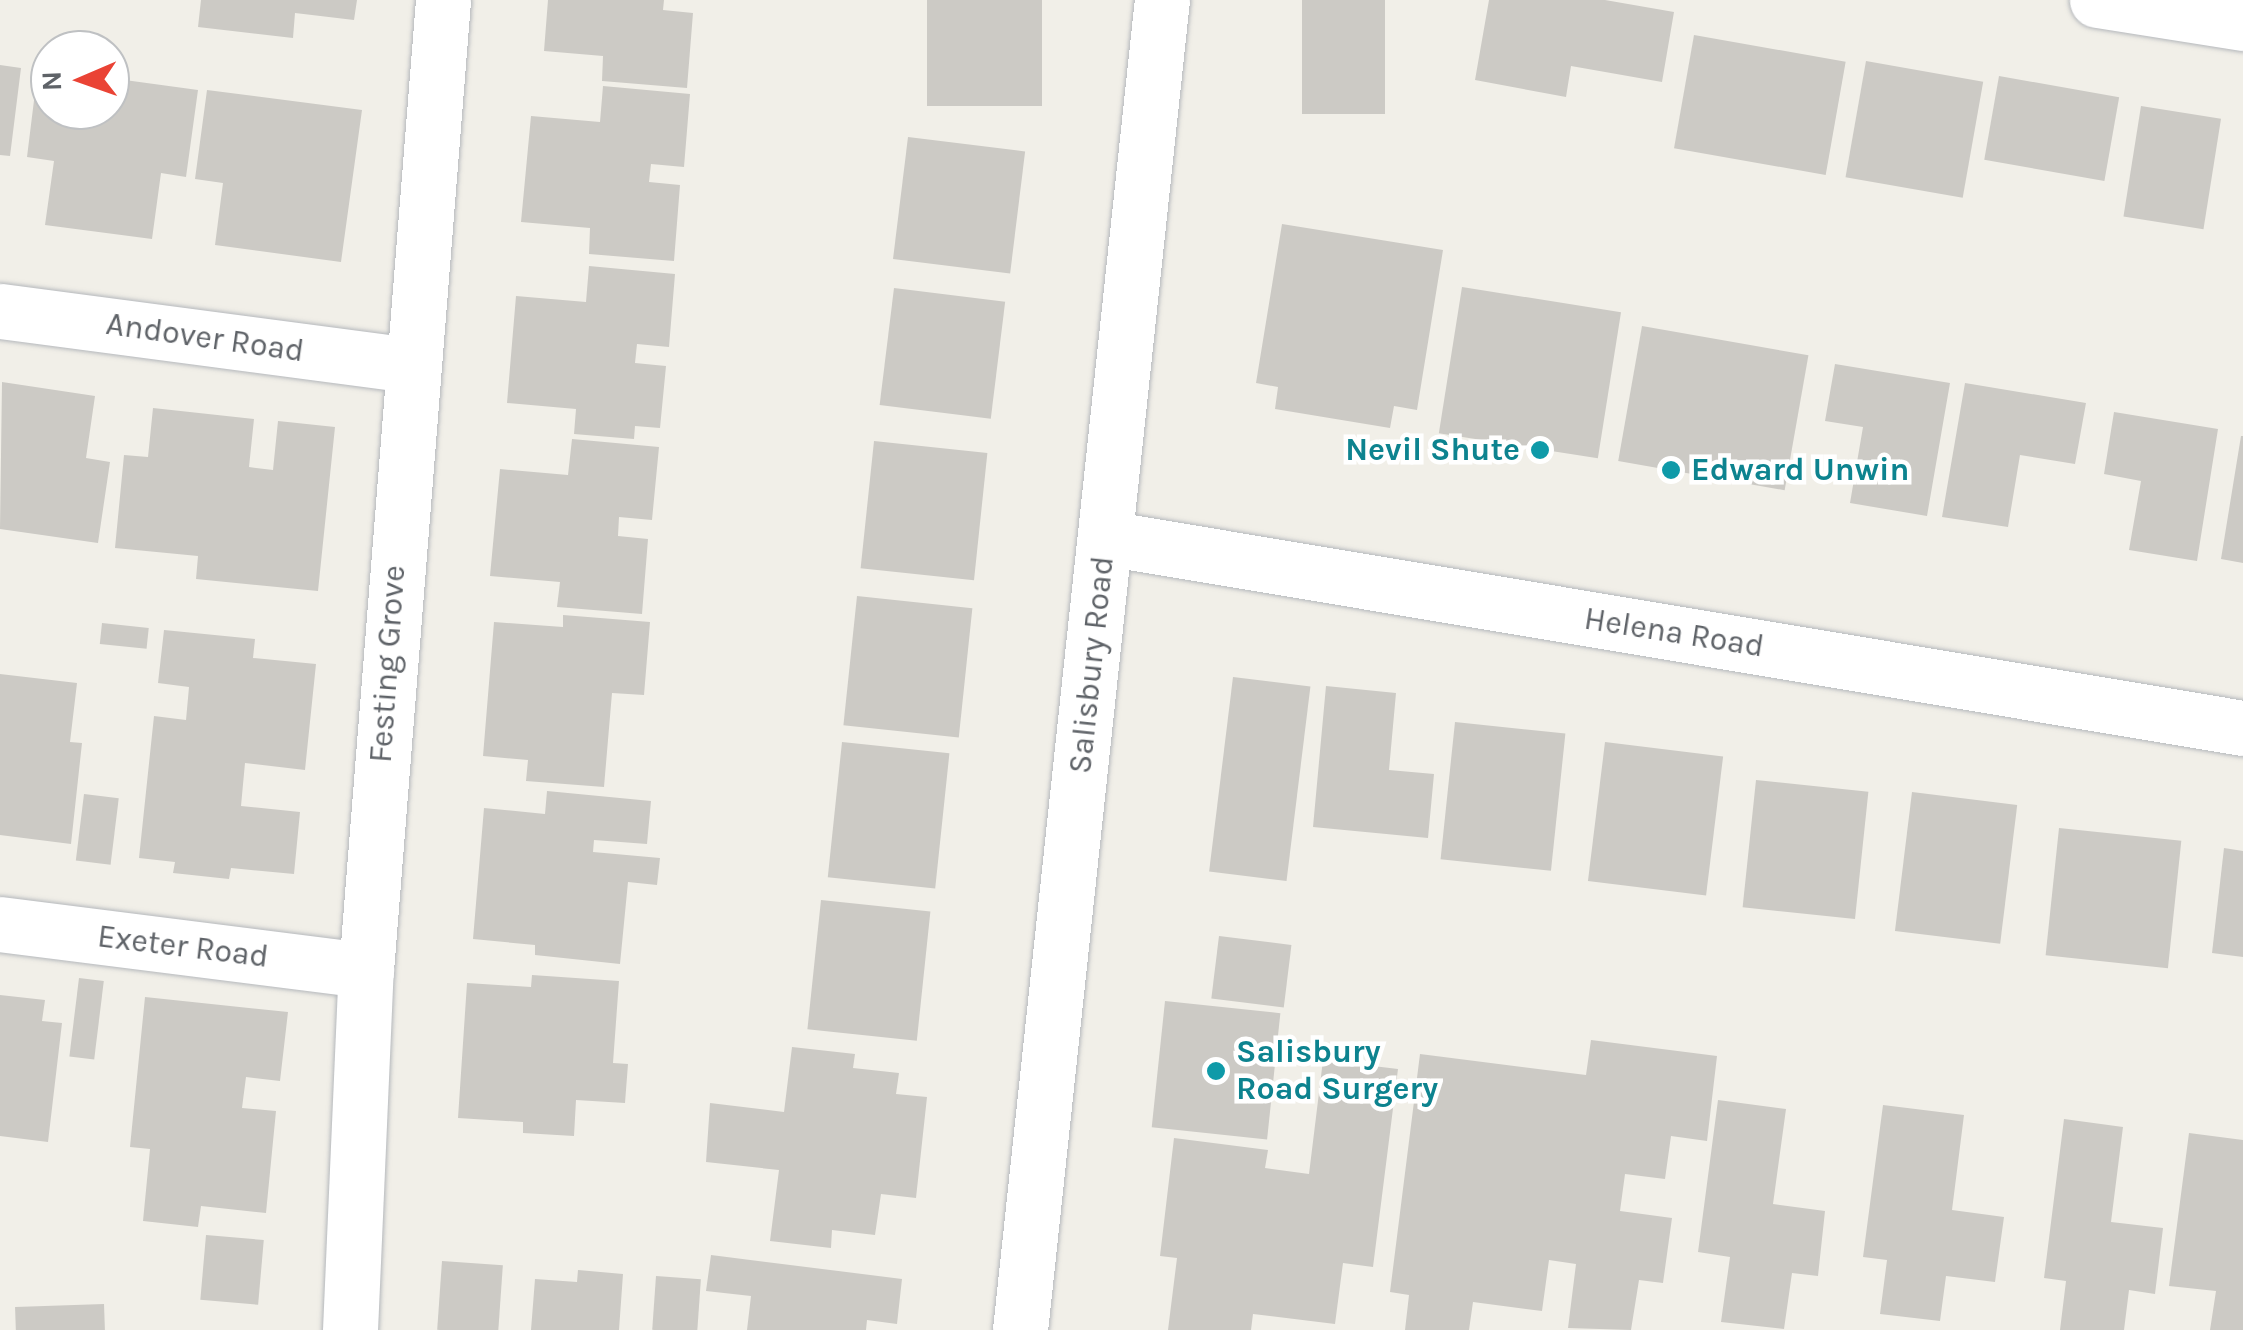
<!DOCTYPE html>
<html>
<head>
<meta charset="utf-8">
<style>
  body { margin:0 }
  #map { position:relative; width:2243px; height:1330px; overflow:hidden; background:#f1efe8; font-family:Karla,sans-serif }
  div>[style] { position:absolute }
  [style*='--x'] { left:calc(var(--x)*1px); top:calc(var(--y)*1px); width:calc(var(--w)*1px); rotate:calc(var(--a)*1deg) }
  .building>* { inset:0; background:#cccac5; transform-origin:0 0 }
  .roads { filter:drop-shadow(0 0 2px #b5b8bc) drop-shadow(0 0 2px #b5b8bc) }
  .minor>* { height:55px; margin:-27.5px; padding:0 27.5px; transform-origin:27.5px; border-radius:27.5px; background:#fff }
  .dots>* { width:28px; height:28px; translate:-50% -50%; box-sizing:border-box; border:5px solid #fff; border-radius:50% }
  span { translate:-50% -50%; white-space:nowrap; text-align:center; line-height:1.15; -webkit-text-stroke:9px #fff; paint-order:stroke }
  .street-label { font-size:32px; color:#5f6368 }
  .culture-label { font-size:32px; color:#0d838f; font-weight:700 }
  .right { translate:-100% -50%; text-align:right }
  .left { translate:0 -50%; text-align:left }
  .north { position:absolute; left:30px; top:30px; width:100px; height:100px; box-sizing:border-box; background:#fff; border:2px solid #bfc1c3; border-radius:50%; rotate:268deg; font-size:28px; font-weight:700; line-height:40px; text-align:center; color:#5f6368 }
  .north::after { content:''; display:block; margin:auto; width:35px; height:45px; background:#ea4335; clip-path:polygon(50% 0,100% 100%,50% 72%,0 100%) }
</style>
</head>
<body>
<div id="map">
  <div class="building">
    <i style="clip-path:polygon(201px 0,357px 0,354px 20px,295px 13px,293px 38px,198px 27px)"></i>
    <i style="clip-path:polygon(548px 0,664px 0,663px 10px,693px 13px,687px 88px,602px 81px,603px 56px,544px 51px)"></i>
    <i style="left:927px;top:0;width:115px;height:106px"></i>
    <i style="left:1302px;top:0;width:83px;height:114px"></i>
    <i style="clip-path:polygon(1489px 0,1605px 0,1674px 12px,1662px 82px,1571px 66px,1566px 97px,1475px 80px)"></i>
    <i style="left:1694px;top:35px;width:154px;height:115px;rotate:10deg"></i>
    <i style="left:1866px;top:61px;width:119px;height:118px;rotate:10deg"></i>
    <i style="clip-path:polygon(0 65px,21px 68px,10px 156px,0 155px)"></i>
    <i style="clip-path:polygon(38px 68px,50px 69px,50px 110px,110px 110px,110px 78px,198px 90px,186px 177px,161px 173px,152px 239px,45px 225px,54px 161px,27px 157px)"></i>
    <i style="left:1999px;top:76px;width:122px;height:85px;rotate:10deg"></i>
    <i style="clip-path:polygon(603px 86px,690px 94px,684px 167px,651px 164px,649px 182px,680px 185px,674px 261px,589px 254px,590px 228px,521px 222px,531px 116px,600px 122px)"></i>
    <i style="clip-path:polygon(207px 90px,362px 110px,341px 262px,215px 245px,223px 183px,195px 179px)"></i>
    <i style="left:2141px;top:106px;width:81px;height:112px;rotate:9deg"></i>
    <i style="left:908px;top:137px;width:118px;height:123px;rotate:7deg"></i>
    <i style="clip-path:polygon(1282px 224px,1443px 250px,1417px 410px,1394px 406px,1390px 428px,1275px 409px,1278px 387px,1256px 383px)"></i>
    <i style="clip-path:polygon(589px 266px,675px 274px,669px 347px,637px 344px,635px 363px,666px 366px,660px 428px,635px 426px,634px 439px,574px 434px,576px 409px,507px 403px,516px 296px,586px 302px)"></i>
    <i style="left:1462px;top:287px;width:161px;height:148px;rotate:9deg"></i>
    <i style="left:894px;top:288px;width:112px;height:118px;rotate:7deg"></i>
    <i style="left:1642px;top:326px;width:169px;height:137px;rotate:10deg"></i>
    <i style="clip-path:polygon(1835px 364px,1950px 383px,1927px 516px,1850px 503px,1863px 427px,1825px 421px)"></i>
    <i style="clip-path:polygon(2px 382px,95px 396px,86px 458px,110px 462px,98px 543px,0 529px)"></i>
    <i style="clip-path:polygon(1965px 383px,2086px 403px,2075px 464px,2020px 455px,2008px 527px,1942px 517px)"></i>
    <i style="clip-path:polygon(153px 408px,254px 419px,249px 467px,273px 470px,278px 421px,335px 427px,318px 591px,196px 579px,198px 556px,115px 548px,124px 455px,148px 457px)"></i>
    <i style="clip-path:polygon(2114px 412px,2218px 429px,2197px 561px,2129px 550px,2141px 481px,2104px 474px)"></i>
    <i style="clip-path:polygon(2241px 436px,2243px 436px,2243px 563px,2221px 559px)"></i>
    <i style="clip-path:polygon(572px 439px,659px 447px,652px 520px,619px 517px,618px 536px,648px 539px,642px 614px,557px 607px,560px 582px,490px 576px,500px 469px,568px 475px)"></i>
    <i style="left:874px;top:441px;width:114px;height:128px;rotate:6deg"></i>
    <i style="left:857px;top:596px;width:116px;height:130px;rotate:6deg"></i>
    <i style="clip-path:polygon(563px 615px,650px 622px,644px 695px,612px 693px,604px 787px,526px 781px,528px 760px,483px 756px,494px 622px,563px 627px)"></i>
    <i style="left:102px;top:623px;width:47px;height:21px;rotate:6deg"></i>
    <i style="clip-path:polygon(164px 630px,255px 639px,253px 658px,316px 664px,305px 770px,245px 763px,241px 806px,300px 812px,294px 874px,231px 868px,229px 879px,173px 873px,175px 862px,139px 858px,154px 716px,186px 720px,189px 687px,158px 683px)"></i>
    <i style="clip-path:polygon(0 674px,77px 683px,70px 742px,82px 743px,71px 844px,0 835px)"></i>
    <i style="left:1233px;top:677px;width:78px;height:196px;rotate:7deg"></i>
    <i style="clip-path:polygon(1326px 686px,1396px 693px,1389px 770px,1434px 774px,1428px 838px,1313px 827px)"></i>
    <i style="left:1455px;top:722px;width:111px;height:138px;rotate:6deg"></i>
    <i style="left:842px;top:742px;width:108px;height:136px;rotate:6deg"></i>
    <i style="left:1605px;top:742px;width:119px;height:140px;rotate:7deg"></i>
    <i style="left:1756px;top:780px;width:113px;height:128px;rotate:6deg"></i>
    <i style="clip-path:polygon(547px 791px,651px 801px,647px 844px,594px 840px,593px 852px,660px 858px,657px 885px,628px 882px,620px 964px,535px 955px,535px 945px,473px 939px,484px 808px,545px 814px)"></i>
    <i style="left:1912px;top:792px;width:106px;height:140px;rotate:7deg"></i>
    <i style="left:84px;top:794px;width:35px;height:67px;rotate:7deg"></i>
    <i style="left:2059px;top:828px;width:123px;height:128px;rotate:6deg"></i>
    <i style="clip-path:polygon(2224px 848px,2243px 851px,2243px 957px,2212px 953px)"></i>
    <i style="left:821px;top:900px;width:110px;height:130px;rotate:6deg"></i>
    <i style="left:1219px;top:936px;width:73px;height:63px;rotate:7deg"></i>
    <i style="clip-path:polygon(532px 975px,619px 981px,613px 1063px,628px 1064px,625px 1103px,576px 1100px,574px 1136px,523px 1133px,523px 1122px,458px 1118px,467px 983px,531px 987px)"></i>
    <i style="left:79px;top:978px;width:25px;height:79px;rotate:7deg"></i>
    <i style="clip-path:polygon(0 995px,45px 1000px,42px 1021px,62px 1023px,48px 1142px,0 1136px)"></i>
    <i style="clip-path:polygon(145px 997px,288px 1012px,280px 1081px,246px 1077px,242px 1108px,276px 1111px,266px 1213px,201px 1206px,198px 1227px,143px 1221px,150px 1149px,130px 1147px)"></i>
    <i style="left:1165px;top:1001px;width:116px;height:127px;rotate:6deg"></i>
    <i style="clip-path:polygon(1591px 1040px,1717px 1056px,1707px 1141px,1671px 1136px,1665px 1179px,1625px 1174px,1620px 1211px,1672px 1218px,1663px 1283px,1639px 1280px,1631px 1330px,1568px 1328px,1576px 1264px,1549px 1260px,1542px 1311px,1473px 1302px,1469px 1330px,1405px 1330px,1409px 1295px,1390px 1292px,1420px 1054px,1586px 1075px)"></i>
    <i style="clip-path:polygon(792px 1047px,855px 1054px,853px 1068px,899px 1073px,896px 1094px,927px 1097px,916px 1198px,881px 1194px,875px 1235px,832px 1230px,831px 1248px,770px 1241px,779px 1170px,706px 1162px,710px 1103px,784px 1112px)"></i>
    <i style="clip-path:polygon(1323px 1060px,1398px 1069px,1373px 1267px,1343px 1263px,1335px 1324px,1253px 1314px,1251px 1330px,1168px 1330px,1177px 1258px,1160px 1256px,1174px 1138px,1268px 1150px,1265px 1168px,1309px 1174px)"></i>
    <i style="clip-path:polygon(1718px 1100px,1786px 1109px,1773px 1204px,1825px 1211px,1818px 1276px,1792px 1273px,1784px 1329px,1721px 1322px,1730px 1257px,1698px 1252px)"></i>
    <i style="clip-path:polygon(1883px 1105px,1964px 1115px,1952px 1210px,2004px 1217px,1995px 1282px,1946px 1276px,1940px 1321px,1880px 1314px,1887px 1260px,1863px 1257px)"></i>
    <i style="clip-path:polygon(2064px 1119px,2123px 1127px,2111px 1222px,2163px 1228px,2155px 1294px,2129px 1290px,2124px 1330px,2060px 1330px,2066px 1281px,2044px 1278px)"></i>
    <i style="clip-path:polygon(2189px 1133px,2243px 1140px,2243px 1330px,2210px 1330px,2216px 1291px,2169px 1286px)"></i>
    <i style="left:206px;top:1235px;width:58px;height:65px;rotate:5deg"></i>
    <i style="clip-path:polygon(711px 1255px,902px 1279px,897px 1324px,867px 1320px,866px 1330px,747px 1330px,751px 1296px,706px 1291px)"></i>
    <i style="left:442px;top:1261px;width:61px;height:69px;rotate:4deg"></i>
    <i style="clip-path:polygon(578px 1270px,623px 1274px,619px 1330px,531px 1330px,535px 1279px,577px 1282px)"></i>
    <i style="left:656px;top:1276px;width:45px;height:54px;rotate:4deg"></i>
    <i style="left:104px;top:1304px;width:26px;height:89px;rotate:88deg"></i>
  </div>
  <div class="roads">
    <div class="minor">
      <i style="--x:2097;--y:0;--w:148;--a:9"></i>
      <i style="--x:0;--y:311;--w:413;--a:7.5"></i>
      <i style="--x:1106;--y:538;--w:1153;--a:9.49"></i>
      <i style="--x:0;--y:924;--w:369;--a:7.2"></i>
      <i style="--x:350;--y:1330;--w:360;--a:-87.5"></i>
      <i style="--x:366;--y:970;--w:973;--a:-85.46"></i>
      <i style="--x:1020;--y:1330;--w:1338;--a:-83.91"></i>
    </div>
  </div>
  <div class="dots">
    <i style="left:1540px;top:450px;background:#0f9aa8"></i>
    <i style="left:1671px;top:470px;background:#0f9aa8"></i>
    <i style="left:1216px;top:1071px;background:#0f9aa8"></i>
  </div>
  <div class="street-label">
    <span style="left:205px;top:338px;rotate:8deg">Andover Road</span>
    <span style="left:1674px;top:633px;rotate:9deg">Helena Road</span>
    <span style="left:388px;top:664px;rotate:-86deg">Festing Grove</span>
    <span style="left:1092px;top:665px;rotate:-84deg">Salisbury Road</span>
    <span style="left:183px;top:947px;rotate:7deg">Exeter Road</span>
  </div>
  <div class="culture-label">
    <span class="right" style="left:1520px;top:450px">Nevil Shute</span>
    <span class="left" style="left:1691px;top:470px">Edward Unwin</span>
    <span class="left" style="left:1236px;top:1071px">Salisbury<br>Road Surgery</span>
  </div>
  <div class="north">N</div>
</div>
</body>
</html>
